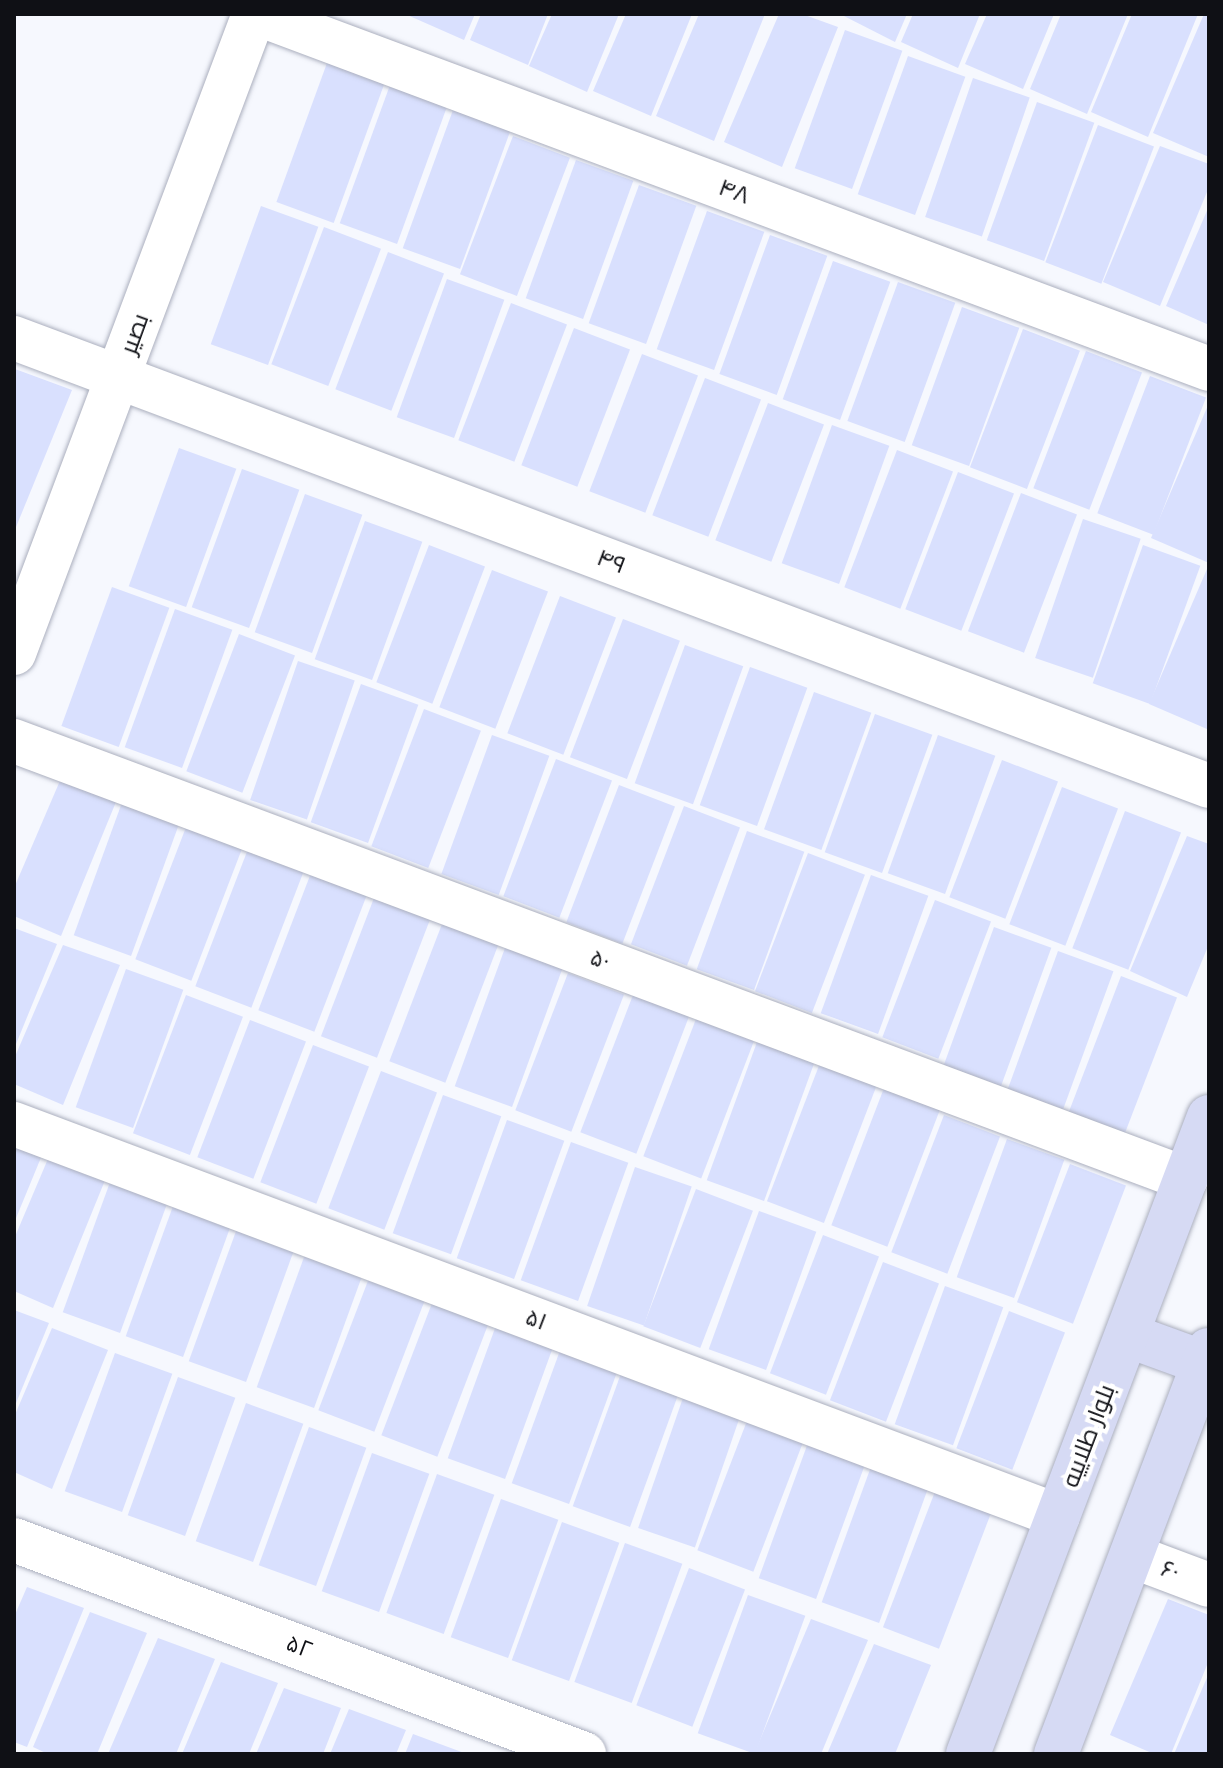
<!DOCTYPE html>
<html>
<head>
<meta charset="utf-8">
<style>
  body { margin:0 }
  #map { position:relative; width:1223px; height:1768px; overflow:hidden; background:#f6f8fe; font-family:"Roboto Serif",Cairo,serif }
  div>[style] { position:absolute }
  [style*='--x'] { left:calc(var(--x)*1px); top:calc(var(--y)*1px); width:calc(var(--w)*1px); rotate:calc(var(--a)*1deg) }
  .building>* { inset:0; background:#d9e0fe; transform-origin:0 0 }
  .roads { filter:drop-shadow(0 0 2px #abafbe) drop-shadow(0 0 2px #abafbe) }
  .minor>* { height:44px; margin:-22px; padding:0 22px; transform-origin:22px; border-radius:22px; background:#fff }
  .tertiary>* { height:44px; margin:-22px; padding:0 22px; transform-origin:22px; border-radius:22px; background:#fff }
  .secondary>* { height:44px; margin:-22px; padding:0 22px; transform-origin:22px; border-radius:22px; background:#d6daf4 }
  span { translate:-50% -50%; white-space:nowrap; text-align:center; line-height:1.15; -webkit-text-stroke:8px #fff; paint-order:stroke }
  .street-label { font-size:24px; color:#0f1015 }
  .frame { position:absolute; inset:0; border:16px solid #0f1015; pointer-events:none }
</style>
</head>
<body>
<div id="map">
  <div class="building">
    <i style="clip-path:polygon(405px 14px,475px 14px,464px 40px)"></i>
    <i style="clip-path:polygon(481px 14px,548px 14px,528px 65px,470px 40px)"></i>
    <i style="clip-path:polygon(552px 14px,619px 14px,587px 92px,529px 66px)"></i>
    <i style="clip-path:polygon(626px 14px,692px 14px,651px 116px,593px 91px)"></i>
    <i style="clip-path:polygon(699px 14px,765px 14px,714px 141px,656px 116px)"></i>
    <i style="clip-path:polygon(779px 14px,802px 14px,838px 27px,782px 167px,724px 142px)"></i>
    <i style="clip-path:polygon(840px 14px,907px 14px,895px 42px)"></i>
    <i style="clip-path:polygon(913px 14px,980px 14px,958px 68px,901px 42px)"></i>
    <i style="clip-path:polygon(987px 14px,1054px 14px,1023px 89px,965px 64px)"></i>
    <i style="clip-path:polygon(1061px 14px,1128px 14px,1087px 114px,1030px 89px)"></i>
    <i style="clip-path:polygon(1132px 14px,1198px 14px,1148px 137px,1091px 112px)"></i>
    <i style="clip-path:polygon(1204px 14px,1209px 14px,1209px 157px,1153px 133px)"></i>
    <i style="left:845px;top:30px;width:61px;height:147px;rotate:20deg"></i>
    <i style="left:908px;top:56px;width:61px;height:147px;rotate:20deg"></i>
    <i style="left:327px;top:63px;width:61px;height:148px;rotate:20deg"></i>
    <i style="left:973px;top:78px;width:60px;height:147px;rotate:19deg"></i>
    <i style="left:390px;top:85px;width:61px;height:147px;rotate:20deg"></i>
    <i style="left:1037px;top:102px;width:61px;height:147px;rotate:20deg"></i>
    <i style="left:453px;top:110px;width:61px;height:147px;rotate:20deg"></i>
    <i style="left:1098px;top:125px;width:60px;height:147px;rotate:21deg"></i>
    <i style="left:513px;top:136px;width:61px;height:148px;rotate:21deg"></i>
    <i style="clip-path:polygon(1160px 146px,1209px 164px,1209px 187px,1160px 306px,1103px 282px)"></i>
    <i style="left:576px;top:160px;width:61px;height:147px;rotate:20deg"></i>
    <i style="left:639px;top:185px;width:61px;height:147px;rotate:20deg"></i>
    <i style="left:261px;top:206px;width:61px;height:147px;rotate:20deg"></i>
    <i style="clip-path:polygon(1209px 206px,1209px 325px,1166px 306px)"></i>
    <i style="left:707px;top:211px;width:61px;height:147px;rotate:20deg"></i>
    <i style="left:324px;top:227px;width:61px;height:147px;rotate:21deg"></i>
    <i style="left:770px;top:235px;width:61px;height:148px;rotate:20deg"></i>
    <i style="left:388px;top:252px;width:60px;height:147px;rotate:21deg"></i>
    <i style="left:833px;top:261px;width:61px;height:147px;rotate:20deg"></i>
    <i style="left:447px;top:279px;width:61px;height:147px;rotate:20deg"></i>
    <i style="left:898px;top:282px;width:61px;height:148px;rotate:20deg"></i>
    <i style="left:511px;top:303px;width:60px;height:147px;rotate:21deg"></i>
    <i style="left:962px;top:307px;width:61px;height:147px;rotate:20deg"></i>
    <i style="left:574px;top:328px;width:60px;height:147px;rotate:21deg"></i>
    <i style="left:1023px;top:329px;width:61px;height:148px;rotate:21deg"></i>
    <i style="left:1086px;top:351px;width:60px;height:147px;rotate:21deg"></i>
    <i style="left:642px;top:354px;width:60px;height:147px;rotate:21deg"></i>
    <i style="clip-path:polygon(15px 369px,72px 390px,14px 532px,14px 372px)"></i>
    <i style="left:1150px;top:376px;width:60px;height:147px;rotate:21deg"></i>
    <i style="left:705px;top:378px;width:60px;height:147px;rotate:21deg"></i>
    <i style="left:768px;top:403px;width:60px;height:147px;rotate:21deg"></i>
    <i style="clip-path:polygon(1209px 403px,1209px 563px,1151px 538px)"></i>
    <i style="left:832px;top:425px;width:61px;height:147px;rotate:20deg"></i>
    <i style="left:179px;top:448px;width:61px;height:147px;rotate:20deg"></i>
    <i style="left:897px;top:450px;width:60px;height:147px;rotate:21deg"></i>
    <i style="left:242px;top:469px;width:61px;height:147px;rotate:20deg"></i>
    <i style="left:958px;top:472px;width:60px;height:147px;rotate:21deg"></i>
    <i style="left:1021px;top:493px;width:60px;height:148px;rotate:21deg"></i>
    <i style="left:305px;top:494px;width:61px;height:147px;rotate:20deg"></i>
    <i style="left:1083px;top:519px;width:61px;height:147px;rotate:19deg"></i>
    <i style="left:365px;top:521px;width:61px;height:147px;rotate:20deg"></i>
    <i style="left:429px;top:545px;width:60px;height:147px;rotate:21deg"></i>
    <i style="left:1143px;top:545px;width:61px;height:147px;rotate:20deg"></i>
    <i style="clip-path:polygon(1207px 569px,1209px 570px,1207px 729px,1149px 704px)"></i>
    <i style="left:492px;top:570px;width:60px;height:147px;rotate:21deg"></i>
    <i style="left:112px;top:587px;width:61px;height:148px;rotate:20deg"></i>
    <i style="left:560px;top:596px;width:60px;height:147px;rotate:21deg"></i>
    <i style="left:175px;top:609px;width:61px;height:147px;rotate:20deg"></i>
    <i style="left:623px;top:619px;width:61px;height:148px;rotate:21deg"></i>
    <i style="left:239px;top:634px;width:60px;height:147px;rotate:21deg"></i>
    <i style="left:685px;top:645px;width:62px;height:147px;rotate:20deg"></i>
    <i style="left:298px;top:661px;width:60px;height:147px;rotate:19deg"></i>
    <i style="left:750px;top:667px;width:61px;height:147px;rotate:20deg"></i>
    <i style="left:361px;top:684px;width:61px;height:147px;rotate:20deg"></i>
    <i style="left:814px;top:692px;width:61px;height:146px;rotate:20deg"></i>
    <i style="left:424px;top:709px;width:61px;height:147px;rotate:21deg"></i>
    <i style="left:875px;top:714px;width:61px;height:147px;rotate:20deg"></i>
    <i style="left:492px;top:735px;width:61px;height:148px;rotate:20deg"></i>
    <i style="left:938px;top:735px;width:61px;height:147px;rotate:20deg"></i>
    <i style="left:556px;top:759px;width:60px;height:147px;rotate:21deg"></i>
    <i style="left:1002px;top:760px;width:60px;height:147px;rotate:21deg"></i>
    <i style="clip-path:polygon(62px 776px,118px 797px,61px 936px,14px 916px,14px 888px)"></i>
    <i style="left:619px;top:785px;width:60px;height:147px;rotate:21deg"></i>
    <i style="left:1062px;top:787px;width:60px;height:147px;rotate:21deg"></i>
    <i style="left:124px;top:797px;width:61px;height:147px;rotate:20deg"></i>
    <i style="left:684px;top:806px;width:60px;height:148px;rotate:21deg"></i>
    <i style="left:1125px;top:811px;width:60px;height:147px;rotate:21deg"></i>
    <i style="left:188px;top:822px;width:60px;height:147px;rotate:21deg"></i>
    <i style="left:747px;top:831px;width:61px;height:147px;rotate:20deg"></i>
    <i style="clip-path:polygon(1187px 836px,1209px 844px,1209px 944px,1187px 997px,1130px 971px)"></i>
    <i style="left:248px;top:849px;width:60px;height:147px;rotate:21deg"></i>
    <i style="left:808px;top:853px;width:61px;height:148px;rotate:21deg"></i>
    <i style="left:311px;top:873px;width:60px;height:147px;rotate:21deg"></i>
    <i style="left:871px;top:875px;width:61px;height:147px;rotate:20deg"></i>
    <i style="left:374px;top:898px;width:60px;height:148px;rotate:21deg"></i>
    <i style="left:935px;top:900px;width:60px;height:147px;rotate:21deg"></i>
    <i style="left:442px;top:924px;width:60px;height:147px;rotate:21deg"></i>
    <i style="left:994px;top:927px;width:61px;height:147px;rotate:20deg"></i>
    <i style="clip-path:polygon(14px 928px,57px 944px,14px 1049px)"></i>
    <i style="clip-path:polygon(63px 945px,120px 965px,63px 1105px,14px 1084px,14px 1059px)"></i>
    <i style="left:505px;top:948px;width:61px;height:147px;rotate:20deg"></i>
    <i style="left:1058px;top:951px;width:59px;height:147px;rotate:20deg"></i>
    <i style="left:126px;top:969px;width:61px;height:147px;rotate:20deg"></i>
    <i style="left:568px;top:973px;width:60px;height:147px;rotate:21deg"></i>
    <i style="left:1121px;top:976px;width:60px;height:146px;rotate:21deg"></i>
    <i style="left:186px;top:995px;width:61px;height:148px;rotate:21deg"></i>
    <i style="left:633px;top:995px;width:60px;height:147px;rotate:21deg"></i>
    <i style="left:696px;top:1019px;width:62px;height:147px;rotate:21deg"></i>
    <i style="left:250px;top:1020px;width:60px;height:147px;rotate:21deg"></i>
    <i style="left:757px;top:1042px;width:61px;height:147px;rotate:20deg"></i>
    <i style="left:313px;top:1045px;width:60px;height:147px;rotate:21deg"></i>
    <i style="left:820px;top:1063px;width:61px;height:148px;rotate:21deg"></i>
    <i style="left:381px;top:1071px;width:60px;height:147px;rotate:21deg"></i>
    <i style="left:884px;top:1088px;width:60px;height:147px;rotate:21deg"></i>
    <i style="left:443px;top:1095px;width:62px;height:147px;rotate:20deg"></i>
    <i style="left:944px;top:1115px;width:60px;height:147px;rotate:21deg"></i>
    <i style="left:507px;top:1120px;width:61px;height:147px;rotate:20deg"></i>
    <i style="clip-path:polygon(14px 1131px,47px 1143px,14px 1223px)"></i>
    <i style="left:1007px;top:1139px;width:61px;height:147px;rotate:20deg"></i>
    <i style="left:571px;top:1142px;width:61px;height:147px;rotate:20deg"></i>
    <i style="clip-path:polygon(53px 1147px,110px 1168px,53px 1308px,14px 1291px,14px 1239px)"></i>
    <i style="left:1070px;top:1164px;width:60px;height:148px;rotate:21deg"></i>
    <i style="left:635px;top:1167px;width:60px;height:147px;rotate:19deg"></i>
    <i style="left:113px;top:1174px;width:61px;height:147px;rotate:20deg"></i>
    <i style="left:696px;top:1189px;width:61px;height:147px;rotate:21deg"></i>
    <i style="left:176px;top:1198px;width:61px;height:147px;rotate:20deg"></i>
    <i style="left:759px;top:1211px;width:61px;height:147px;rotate:20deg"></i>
    <i style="left:239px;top:1223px;width:61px;height:147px;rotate:20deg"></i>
    <i style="left:823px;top:1235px;width:60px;height:148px;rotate:21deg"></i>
    <i style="left:307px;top:1249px;width:61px;height:147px;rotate:20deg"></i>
    <i style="left:883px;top:1262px;width:60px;height:148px;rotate:21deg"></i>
    <i style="left:371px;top:1273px;width:60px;height:147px;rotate:21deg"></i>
    <i style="left:945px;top:1286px;width:62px;height:147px;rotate:20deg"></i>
    <i style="left:434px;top:1298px;width:60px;height:147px;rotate:21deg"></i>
    <i style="clip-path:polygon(14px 1310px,49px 1323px,14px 1408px)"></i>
    <i style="left:1009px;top:1311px;width:60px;height:147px;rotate:21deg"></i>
    <i style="left:498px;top:1320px;width:61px;height:147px;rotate:20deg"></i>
    <i style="clip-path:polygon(52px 1328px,108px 1350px,52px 1489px,14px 1472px,14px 1417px)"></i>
    <i style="left:562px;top:1345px;width:61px;height:147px;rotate:20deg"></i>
    <i style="left:115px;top:1353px;width:61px;height:147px;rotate:20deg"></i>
    <i style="left:623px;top:1368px;width:61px;height:147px;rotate:20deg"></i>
    <i style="left:178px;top:1377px;width:61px;height:147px;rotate:20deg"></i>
    <i style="left:686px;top:1389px;width:60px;height:147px;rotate:19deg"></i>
    <i style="left:246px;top:1403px;width:61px;height:147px;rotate:20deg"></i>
    <i style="left:750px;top:1413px;width:60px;height:147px;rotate:21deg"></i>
    <i style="left:309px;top:1427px;width:61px;height:147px;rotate:20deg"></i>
    <i style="left:809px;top:1440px;width:61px;height:147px;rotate:20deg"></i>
    <i style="left:372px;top:1453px;width:61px;height:147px;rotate:20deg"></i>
    <i style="left:872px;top:1464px;width:61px;height:147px;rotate:20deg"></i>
    <i style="left:437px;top:1474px;width:61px;height:148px;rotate:20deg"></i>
    <i style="left:936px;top:1489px;width:60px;height:148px;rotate:21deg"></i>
    <i style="left:501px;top:1499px;width:61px;height:147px;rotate:20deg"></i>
    <i style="left:562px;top:1522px;width:61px;height:147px;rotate:20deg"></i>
    <i style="left:625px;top:1543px;width:61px;height:148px;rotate:20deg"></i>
    <i style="left:689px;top:1568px;width:60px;height:147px;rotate:21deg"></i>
    <i style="clip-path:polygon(27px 1587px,84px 1608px,27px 1747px,14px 1742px,14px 1617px)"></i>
    <i style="left:748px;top:1595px;width:61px;height:147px;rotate:20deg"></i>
    <i style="clip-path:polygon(1168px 1599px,1209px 1615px,1209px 1660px,1171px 1754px,1154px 1754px,1110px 1735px)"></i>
    <i style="clip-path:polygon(90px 1612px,147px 1633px,97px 1754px,48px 1754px,33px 1747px)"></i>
    <i style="clip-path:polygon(811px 1619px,868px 1640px,821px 1754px,754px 1754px)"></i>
    <i style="clip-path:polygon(158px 1638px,215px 1659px,176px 1754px,108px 1754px)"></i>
    <i style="clip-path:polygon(874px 1644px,931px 1665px,895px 1754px,827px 1754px)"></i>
    <i style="clip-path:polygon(221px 1662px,278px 1683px,249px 1754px,182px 1754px)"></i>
    <i style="clip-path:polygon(1209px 1673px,1209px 1754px,1174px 1754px)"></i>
    <i style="clip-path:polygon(284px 1688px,341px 1708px,323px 1754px,256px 1754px)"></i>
    <i style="clip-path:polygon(349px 1709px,406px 1730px,396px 1754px,330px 1754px)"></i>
    <i style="clip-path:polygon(413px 1734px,467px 1754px,405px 1754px)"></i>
  </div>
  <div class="roads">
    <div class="minor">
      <i style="--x:258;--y:14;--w:1015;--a:20.47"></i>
      <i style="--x:14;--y:338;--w:1276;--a:20.55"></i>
      <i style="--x:14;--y:741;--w:1251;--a:20.49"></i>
      <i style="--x:14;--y:1124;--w:1115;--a:20.58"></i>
      <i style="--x:14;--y:1540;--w:609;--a:20.58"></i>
      <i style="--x:1132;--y:1556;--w:82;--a:20.6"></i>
    </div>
    <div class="tertiary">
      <i style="--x:14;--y:653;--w:683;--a:-69.41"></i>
    </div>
    <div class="secondary">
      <i style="--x:1127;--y:1335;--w:82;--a:20"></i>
      <i style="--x:968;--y:1754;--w:681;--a:-69.28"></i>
      <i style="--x:1056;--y:1754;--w:432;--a:-69.3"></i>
    </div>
  </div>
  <div class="street-label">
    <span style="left:734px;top:192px;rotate:20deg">۴۸</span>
    <span style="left:135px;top:334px;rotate:-70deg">بصیر</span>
    <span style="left:611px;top:562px;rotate:21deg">۴۹</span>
    <span style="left:600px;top:960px;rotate:21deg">۵۰</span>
    <span style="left:536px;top:1320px;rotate:21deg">۵۱</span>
    <span style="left:1089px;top:1436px;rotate:-69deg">بلوار طلاییه</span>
    <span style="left:1170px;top:1571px;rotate:21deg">۶۰</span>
    <span style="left:299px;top:1647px;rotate:21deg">۵۲</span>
  </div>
  <div class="frame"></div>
</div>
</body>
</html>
